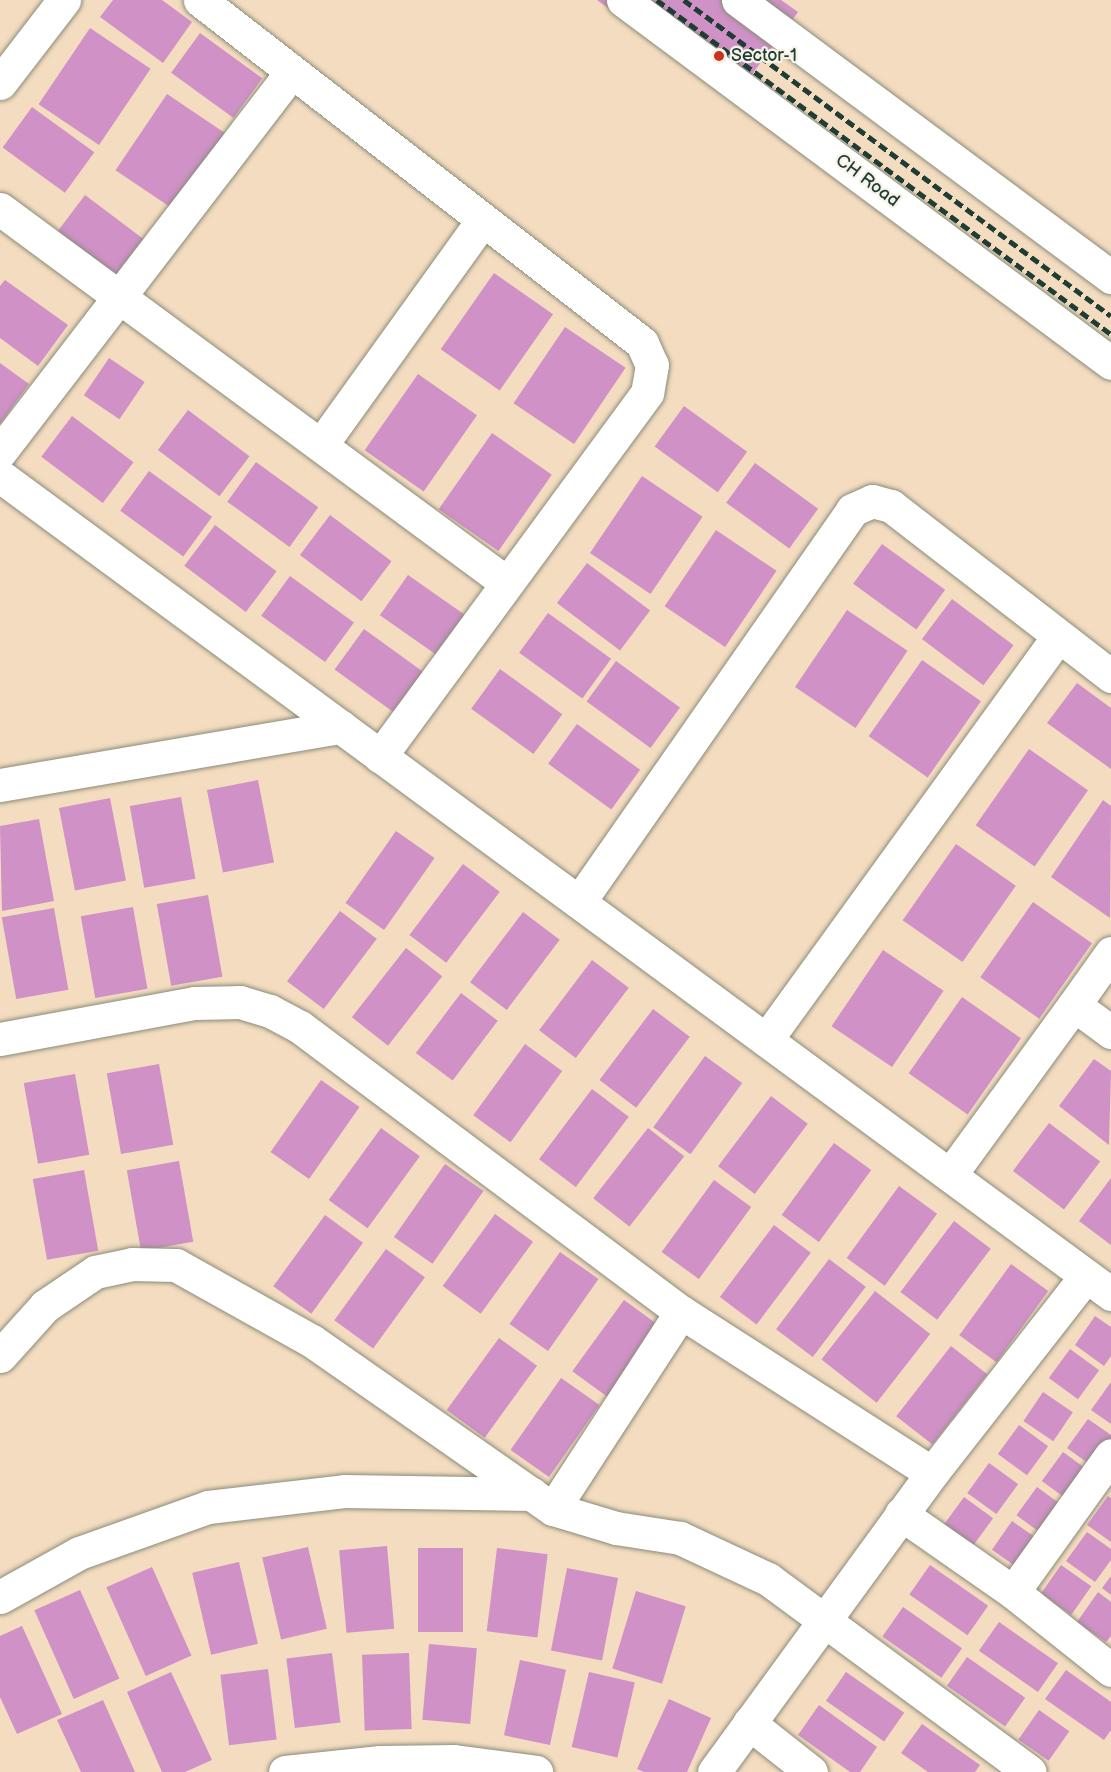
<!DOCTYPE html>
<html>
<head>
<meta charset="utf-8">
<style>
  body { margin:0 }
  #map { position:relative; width:1111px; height:1772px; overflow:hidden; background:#f4dcc0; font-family:"Balsamiq Sans",sans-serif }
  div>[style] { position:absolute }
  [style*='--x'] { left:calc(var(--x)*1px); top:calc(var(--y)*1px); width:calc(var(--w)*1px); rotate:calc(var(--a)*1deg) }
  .building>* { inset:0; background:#cf91c6; transform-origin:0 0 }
  .roads { filter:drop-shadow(0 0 2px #8a8c7a) drop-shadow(0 0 2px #8a8c7a) }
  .minor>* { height:33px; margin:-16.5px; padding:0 16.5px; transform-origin:16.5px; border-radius:16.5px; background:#fff }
  .tertiary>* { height:33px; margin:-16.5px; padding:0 16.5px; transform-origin:16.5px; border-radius:16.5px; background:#fff }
  .rail>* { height:4.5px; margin-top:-2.25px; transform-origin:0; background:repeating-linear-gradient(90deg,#1f3d34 0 9px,transparent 0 13.5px) }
  .dots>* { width:16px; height:16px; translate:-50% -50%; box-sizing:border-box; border:3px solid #f7f3e8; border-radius:50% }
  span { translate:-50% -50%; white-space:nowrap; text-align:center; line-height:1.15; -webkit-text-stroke:4.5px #f7f3e8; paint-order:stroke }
  .poi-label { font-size:18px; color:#1f3d34 }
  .left { translate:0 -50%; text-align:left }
  .street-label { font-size:18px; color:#1f3d34 }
</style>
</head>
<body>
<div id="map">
  <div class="building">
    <i style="clip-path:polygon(113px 0,162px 0,192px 22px,163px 63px,100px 17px)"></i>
    <i style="clip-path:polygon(597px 0,781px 0,798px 12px,733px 100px)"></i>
    <i style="left:90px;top:28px;width:73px;height:92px;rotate:34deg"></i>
    <i style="left:200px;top:33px;width:77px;height:49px;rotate:36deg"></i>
    <i style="left:167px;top:94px;width:73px;height:92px;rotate:34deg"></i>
    <i style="left:32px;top:107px;width:77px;height:50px;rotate:36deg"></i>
    <i style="left:85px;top:195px;width:79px;height:51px;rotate:37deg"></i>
    <i style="left:494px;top:273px;width:72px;height:93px;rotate:35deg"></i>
    <i style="clip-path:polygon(5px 280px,68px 325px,38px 366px,0 338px,0 286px)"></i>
    <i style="left:565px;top:327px;width:73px;height:92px;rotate:34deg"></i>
    <i style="left:109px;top:358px;width:43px;height:45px;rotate:34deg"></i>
    <i style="clip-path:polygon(0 363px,29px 384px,0 424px)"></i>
    <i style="left:418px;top:374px;width:72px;height:93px;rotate:35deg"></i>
    <i style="left:684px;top:406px;width:78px;height:50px;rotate:36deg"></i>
    <i style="left:188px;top:410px;width:77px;height:50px;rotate:37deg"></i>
    <i style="left:72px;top:416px;width:77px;height:51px;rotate:37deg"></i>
    <i style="left:492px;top:433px;width:73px;height:93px;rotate:35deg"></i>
    <i style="left:256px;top:462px;width:77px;height:49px;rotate:36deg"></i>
    <i style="left:755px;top:463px;width:78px;height:49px;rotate:36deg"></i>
    <i style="left:149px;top:471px;width:78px;height:49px;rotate:36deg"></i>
    <i style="left:642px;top:476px;width:73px;height:93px;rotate:34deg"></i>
    <i style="left:330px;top:515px;width:77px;height:50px;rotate:37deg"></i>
    <i style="left:215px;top:525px;width:77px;height:51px;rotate:37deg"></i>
    <i style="left:716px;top:530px;width:73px;height:92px;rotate:34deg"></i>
    <i style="left:882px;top:544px;width:78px;height:49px;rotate:36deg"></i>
    <i style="left:587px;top:563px;width:79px;height:50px;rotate:37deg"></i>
    <i style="left:408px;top:575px;width:78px;height:49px;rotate:35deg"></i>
    <i style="left:290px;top:576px;width:79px;height:49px;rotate:36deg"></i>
    <i style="left:952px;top:599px;width:77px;height:50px;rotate:37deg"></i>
    <i style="left:847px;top:610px;width:73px;height:93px;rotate:34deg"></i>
    <i style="left:548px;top:613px;width:78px;height:49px;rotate:36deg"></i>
    <i style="left:364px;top:629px;width:78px;height:50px;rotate:36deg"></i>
    <i style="left:922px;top:660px;width:72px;height:93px;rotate:35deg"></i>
    <i style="left:616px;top:661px;width:79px;height:50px;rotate:36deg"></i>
    <i style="left:500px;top:669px;width:77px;height:49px;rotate:36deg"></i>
    <i style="clip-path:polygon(1077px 683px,1111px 708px,1111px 769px,1047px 723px)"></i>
    <i style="left:577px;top:724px;width:78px;height:49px;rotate:36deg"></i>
    <i style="left:1029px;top:749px;width:72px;height:93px;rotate:35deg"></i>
    <i style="left:258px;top:780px;width:84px;height:52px;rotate:79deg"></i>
    <i style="left:181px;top:797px;width:83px;height:52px;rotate:80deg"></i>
    <i style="left:110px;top:798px;width:84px;height:52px;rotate:79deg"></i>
    <i style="clip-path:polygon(1103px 800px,1111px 806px,1110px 918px,1051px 877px)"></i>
    <i style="clip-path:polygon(39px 819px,54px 901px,2px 911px,0 826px)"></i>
    <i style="left:396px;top:831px;width:47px;height:88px;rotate:35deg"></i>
    <i style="left:956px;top:844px;width:73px;height:93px;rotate:35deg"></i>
    <i style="left:463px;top:864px;width:46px;height:89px;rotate:37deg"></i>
    <i style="left:208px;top:895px;width:83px;height:52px;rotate:80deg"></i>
    <i style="left:1033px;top:902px;width:72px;height:92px;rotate:35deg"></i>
    <i style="left:133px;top:907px;width:83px;height:53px;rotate:80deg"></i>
    <i style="left:54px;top:908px;width:83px;height:53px;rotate:80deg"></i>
    <i style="left:340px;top:911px;width:46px;height:88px;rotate:37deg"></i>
    <i style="left:523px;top:912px;width:46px;height:88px;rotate:37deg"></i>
    <i style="left:406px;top:948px;width:46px;height:88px;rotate:38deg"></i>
    <i style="left:883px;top:950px;width:73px;height:92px;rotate:34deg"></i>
    <i style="left:592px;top:960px;width:46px;height:88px;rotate:37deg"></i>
    <i style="left:461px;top:993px;width:46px;height:75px;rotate:37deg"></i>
    <i style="left:962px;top:997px;width:72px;height:93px;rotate:35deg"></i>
    <i style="left:653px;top:1009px;width:46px;height:89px;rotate:37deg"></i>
    <i style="left:525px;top:1044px;width:46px;height:88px;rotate:36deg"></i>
    <i style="left:705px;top:1056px;width:46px;height:88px;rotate:36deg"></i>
    <i style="clip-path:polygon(1094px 1059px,1111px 1071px,1109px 1145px,1059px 1106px)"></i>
    <i style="left:159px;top:1064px;width:82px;height:53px;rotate:80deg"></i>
    <i style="left:75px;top:1074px;width:82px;height:52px;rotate:80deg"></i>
    <i style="left:321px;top:1080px;width:47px;height:88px;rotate:35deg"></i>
    <i style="left:592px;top:1089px;width:46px;height:88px;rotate:37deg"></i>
    <i style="left:771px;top:1096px;width:46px;height:88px;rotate:37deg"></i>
    <i style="left:1049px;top:1123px;width:64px;height:60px;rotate:37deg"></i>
    <i style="left:381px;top:1128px;width:48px;height:89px;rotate:36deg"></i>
    <i style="left:648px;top:1128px;width:46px;height:89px;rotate:38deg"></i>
    <i style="left:834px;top:1143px;width:46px;height:89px;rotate:36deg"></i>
    <i style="left:179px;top:1161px;width:82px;height:53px;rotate:80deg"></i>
    <i style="left:445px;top:1164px;width:47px;height:89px;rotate:35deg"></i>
    <i style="left:84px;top:1170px;width:82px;height:52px;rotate:80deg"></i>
    <i style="clip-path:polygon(1111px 1178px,1111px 1245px,1079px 1221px)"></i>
    <i style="left:714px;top:1180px;width:46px;height:89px;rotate:36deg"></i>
    <i style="left:899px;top:1186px;width:47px;height:89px;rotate:36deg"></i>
    <i style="left:495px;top:1214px;width:47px;height:89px;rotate:36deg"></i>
    <i style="left:325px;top:1215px;width:47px;height:88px;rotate:36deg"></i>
    <i style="left:954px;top:1221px;width:46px;height:89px;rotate:37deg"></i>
    <i style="left:774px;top:1225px;width:46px;height:90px;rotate:37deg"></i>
    <i style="left:386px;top:1249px;width:48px;height:88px;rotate:36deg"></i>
    <i style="left:560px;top:1252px;width:47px;height:88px;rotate:35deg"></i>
    <i style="left:829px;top:1259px;width:46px;height:88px;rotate:37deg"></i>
    <i style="left:1011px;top:1264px;width:46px;height:88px;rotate:36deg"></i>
    <i style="left:875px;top:1291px;width:70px;height:87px;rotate:38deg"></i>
    <i style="left:624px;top:1300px;width:48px;height:88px;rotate:36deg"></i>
    <i style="clip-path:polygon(1095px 1316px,1111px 1327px,1111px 1356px,1104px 1366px,1075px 1345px)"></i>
    <i style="left:499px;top:1338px;width:47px;height:89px;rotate:36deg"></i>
    <i style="left:951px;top:1346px;width:46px;height:89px;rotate:38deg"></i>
    <i style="left:1070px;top:1349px;width:36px;height:36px;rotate:36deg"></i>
    <i style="left:561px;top:1378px;width:47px;height:88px;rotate:35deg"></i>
    <i style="clip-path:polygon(1111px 1382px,1111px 1424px,1091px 1410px)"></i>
    <i style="left:1043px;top:1392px;width:36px;height:35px;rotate:34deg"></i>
    <i style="clip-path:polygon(1088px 1419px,1111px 1435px,1111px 1447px,1096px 1469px,1067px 1448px)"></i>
    <i style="left:1019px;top:1425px;width:36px;height:36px;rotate:36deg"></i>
    <i style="left:1063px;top:1452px;width:36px;height:36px;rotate:36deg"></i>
    <i style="left:989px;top:1463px;width:36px;height:37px;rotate:36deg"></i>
    <i style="left:1037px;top:1487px;width:36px;height:35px;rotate:36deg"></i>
    <i style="clip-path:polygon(1108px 1496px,1111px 1498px,1111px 1542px,1087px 1525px)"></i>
    <i style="left:964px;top:1497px;width:36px;height:36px;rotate:36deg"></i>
    <i style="left:1012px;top:1521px;width:35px;height:35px;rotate:35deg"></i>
    <i style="clip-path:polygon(1087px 1532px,1111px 1549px,1111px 1560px,1095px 1582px,1066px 1561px)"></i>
    <i style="left:387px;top:1546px;width:83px;height:48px;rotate:85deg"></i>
    <i style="left:308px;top:1547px;width:84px;height:47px;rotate:77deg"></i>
    <i style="left:418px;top:1548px;width:45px;height:84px"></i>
    <i style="left:497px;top:1548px;width:51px;height:84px;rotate:7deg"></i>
    <i style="left:239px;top:1562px;width:84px;height:48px;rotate:77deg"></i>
    <i style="left:930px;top:1565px;width:71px;height:36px;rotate:35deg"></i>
    <i style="left:1061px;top:1565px;width:37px;height:35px;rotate:35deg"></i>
    <i style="left:152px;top:1567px;width:97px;height:50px;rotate:66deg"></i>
    <i style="left:567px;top:1568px;width:52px;height:84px;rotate:11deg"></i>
    <i style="clip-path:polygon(1111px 1576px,1111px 1595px,1102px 1588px)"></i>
    <i style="left:80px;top:1590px;width:97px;height:50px;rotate:66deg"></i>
    <i style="left:636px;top:1591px;width:52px;height:81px;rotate:17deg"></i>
    <i style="clip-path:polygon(1098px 1592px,1111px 1602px,1111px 1636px,1106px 1642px,1077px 1622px)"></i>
    <i style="left:903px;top:1607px;width:72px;height:36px;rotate:35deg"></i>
    <i style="left:999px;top:1622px;width:72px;height:35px;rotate:35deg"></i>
    <i style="clip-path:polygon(22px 1626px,62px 1714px,17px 1734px,0 1697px,0 1636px)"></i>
    <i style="left:429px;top:1644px;width:48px;height:76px;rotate:5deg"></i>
    <i style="left:332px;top:1653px;width:70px;height:46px;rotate:83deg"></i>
    <i style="left:409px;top:1653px;width:76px;height:47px;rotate:88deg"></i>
    <i style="left:967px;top:1657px;width:71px;height:35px;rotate:35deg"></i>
    <i style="left:520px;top:1660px;width:47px;height:77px;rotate:12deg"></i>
    <i style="left:268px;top:1669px;width:71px;height:48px;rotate:83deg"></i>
    <i style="clip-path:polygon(1066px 1670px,1111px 1702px,1111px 1730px,1104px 1740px,1045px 1699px)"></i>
    <i style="clip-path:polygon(171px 1672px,212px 1760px,185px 1772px,162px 1772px,127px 1692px)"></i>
    <i style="left:589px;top:1672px;width:47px;height:77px;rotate:13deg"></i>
    <i style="left:846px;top:1672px;width:71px;height:35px;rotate:35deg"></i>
    <i style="clip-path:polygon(669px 1699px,711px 1718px,687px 1772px,644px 1772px,637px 1769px)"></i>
    <i style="clip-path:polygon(103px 1700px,135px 1772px,81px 1772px,57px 1720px)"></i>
    <i style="clip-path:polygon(819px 1705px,877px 1747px,860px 1772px,850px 1772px,798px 1735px)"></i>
    <i style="left:1039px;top:1710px;width:37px;height:36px;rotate:35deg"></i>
    <i style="clip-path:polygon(922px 1724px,980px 1765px,975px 1772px,928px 1772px,901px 1753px)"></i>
  </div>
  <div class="roads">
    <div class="minor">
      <i style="--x:200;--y:0;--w:559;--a:37.81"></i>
      <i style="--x:642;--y:343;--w:24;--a:66"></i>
      <i style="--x:652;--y:365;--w:28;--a:100"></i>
      <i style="--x:647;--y:393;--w:451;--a:126.3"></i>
      <i style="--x:0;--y:83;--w:105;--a:-52.4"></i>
      <i style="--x:0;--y:209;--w:630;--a:36.42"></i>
      <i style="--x:321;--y:445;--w:276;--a:-54.3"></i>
      <i style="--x:0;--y:452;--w:479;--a:-52.5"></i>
      <i style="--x:0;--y:476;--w:1380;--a:36.36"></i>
      <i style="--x:0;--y:785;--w:346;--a:-9.7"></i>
      <i style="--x:579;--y:902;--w:478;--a:-55.1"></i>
      <i style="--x:852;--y:510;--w:22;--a:-24"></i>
      <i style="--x:872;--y:501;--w:20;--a:15"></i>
      <i style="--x:891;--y:506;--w:278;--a:37.7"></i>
      <i style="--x:1111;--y:953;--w:64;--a:125.4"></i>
      <i style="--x:1074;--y:1005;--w:46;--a:36.1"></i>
      <i style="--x:0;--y:1039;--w:197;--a:-10.5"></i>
      <i style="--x:194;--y:1003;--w:46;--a:-1.2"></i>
      <i style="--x:240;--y:1002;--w:31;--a:17"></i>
      <i style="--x:270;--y:1011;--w:34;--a:28"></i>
      <i style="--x:300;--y:1027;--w:476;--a:36.8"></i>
      <i style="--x:681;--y:1312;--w:298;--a:32.7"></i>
      <i style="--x:932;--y:1473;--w:250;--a:-52"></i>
      <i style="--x:766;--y:1040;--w:498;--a:-54.1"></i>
      <i style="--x:950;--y:1175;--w:210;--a:-53.9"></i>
      <i style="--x:0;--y:1356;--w:67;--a:-48"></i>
      <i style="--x:45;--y:1306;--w:60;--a:-34.2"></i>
      <i style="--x:95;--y:1272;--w:38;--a:-12"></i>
      <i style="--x:132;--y:1264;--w:44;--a:1.3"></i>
      <i style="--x:176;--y:1265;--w:156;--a:29.2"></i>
      <i style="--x:312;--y:1341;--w:294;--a:34.9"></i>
      <i style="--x:553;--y:1509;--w:235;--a:-57"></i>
      <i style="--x:553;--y:1509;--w:66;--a:16.8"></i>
      <i style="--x:616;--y:1528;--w:65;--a:8.9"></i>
      <i style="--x:680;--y:1538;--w:97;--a:25"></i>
      <i style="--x:768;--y:1579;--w:325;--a:36.4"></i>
      <i style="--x:901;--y:1514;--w:136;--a:34.9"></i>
      <i style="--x:1013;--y:1592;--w:125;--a:38.5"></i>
      <i style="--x:1013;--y:1592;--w:168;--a:-54.4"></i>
      <i style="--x:0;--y:1597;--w:90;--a:-29.1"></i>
      <i style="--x:79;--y:1553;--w:137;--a:-19.6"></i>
      <i style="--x:208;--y:1507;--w:137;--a:-6.7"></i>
      <i style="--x:344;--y:1491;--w:188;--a:0.9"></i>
      <i style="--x:749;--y:1723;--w:79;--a:38.3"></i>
      <i style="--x:285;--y:1772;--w:96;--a:-6"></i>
      <i style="--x:380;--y:1762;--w:74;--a:-0.8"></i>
      <i style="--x:454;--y:1761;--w:83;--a:7.6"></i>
      <i style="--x:714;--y:1772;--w:370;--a:-53.9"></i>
    </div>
    <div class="tertiary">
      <i style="--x:623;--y:0;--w:608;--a:36.64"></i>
      <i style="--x:738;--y:0;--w:465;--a:36.6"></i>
    </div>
  </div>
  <div class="rail">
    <i style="--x:657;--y:0;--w:564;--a:36.34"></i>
    <i style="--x:684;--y:0;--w:531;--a:36.5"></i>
  </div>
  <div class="dots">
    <i style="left:719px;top:56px;background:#c8321e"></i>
  </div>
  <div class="poi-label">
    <span class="left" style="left:731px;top:56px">Sector-1</span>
  </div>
  <div class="street-label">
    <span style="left:867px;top:181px;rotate:37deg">CH Road</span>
  </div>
</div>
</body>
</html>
